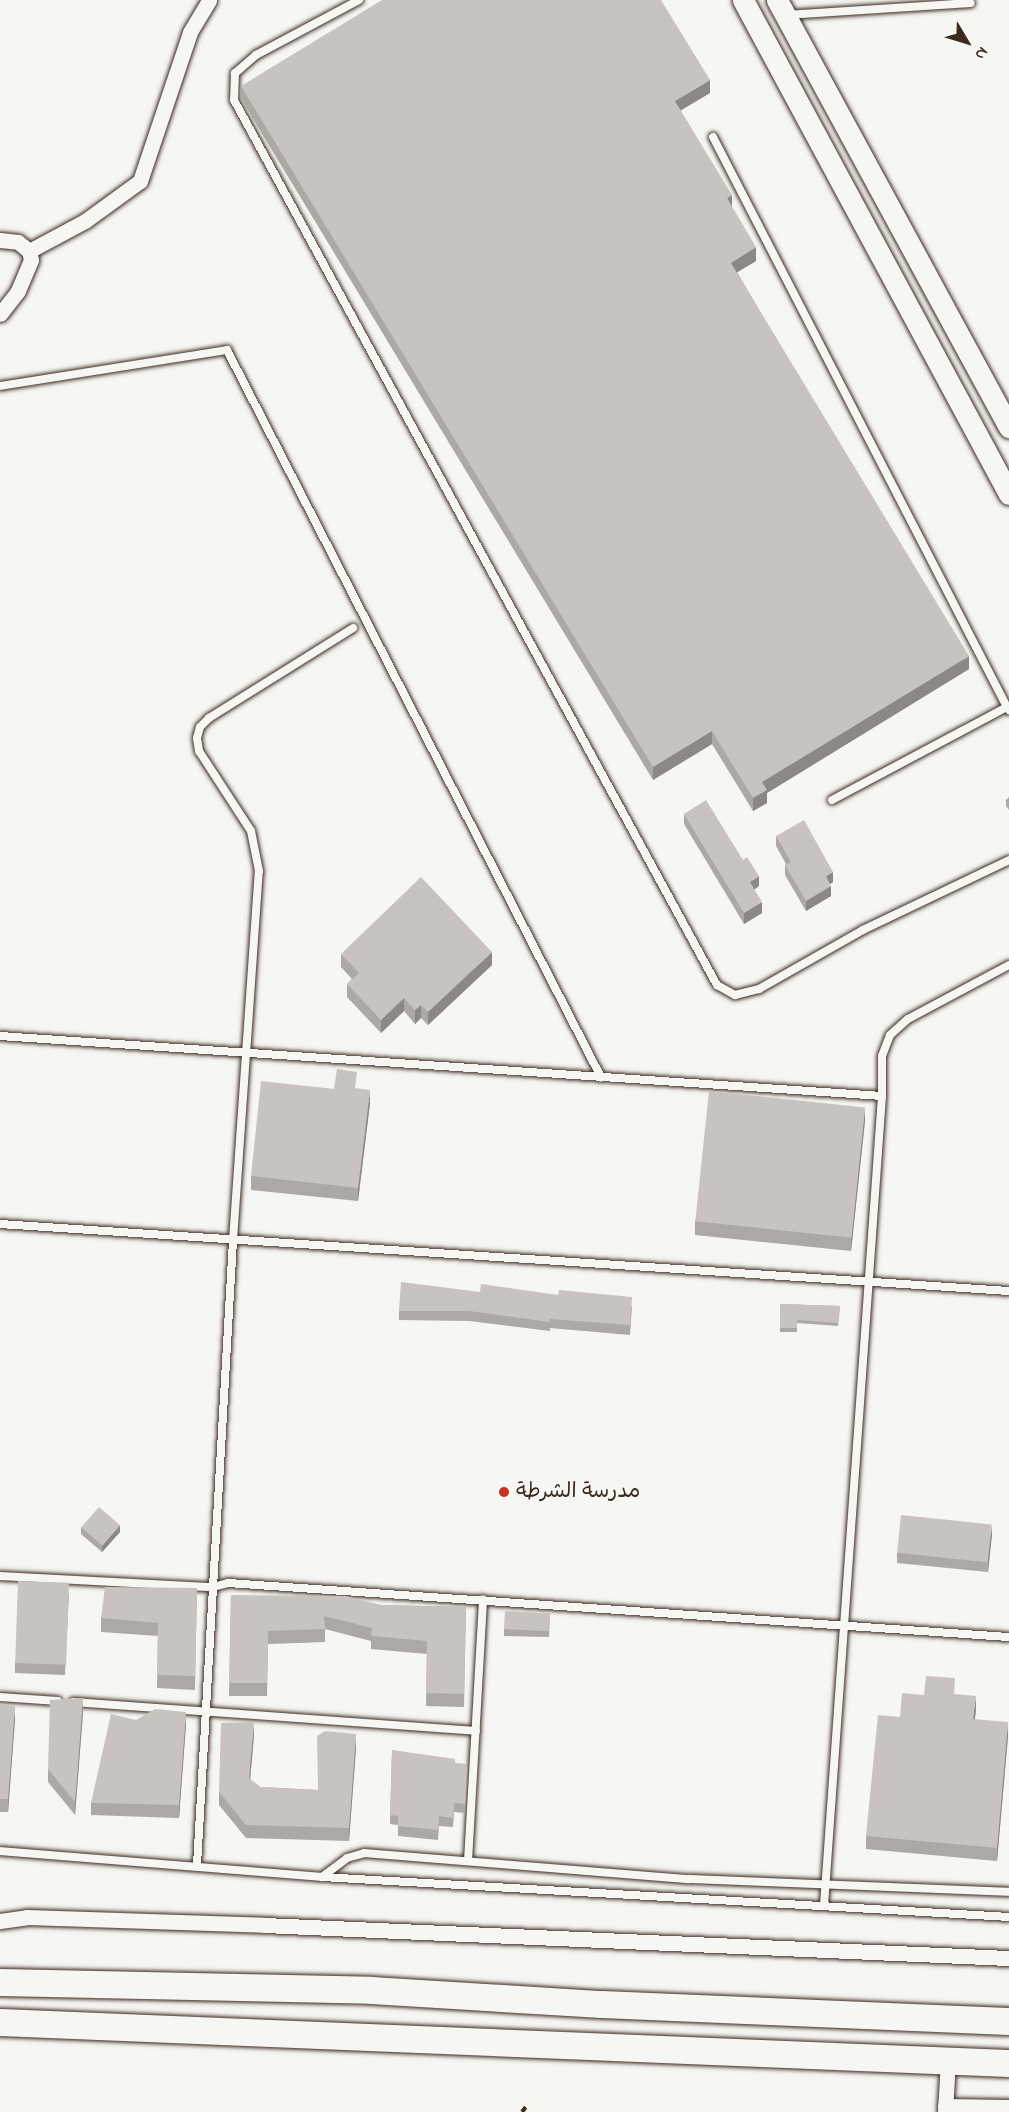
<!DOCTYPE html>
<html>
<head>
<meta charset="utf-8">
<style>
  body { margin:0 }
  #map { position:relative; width:1009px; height:2112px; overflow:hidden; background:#f6f6f2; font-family:"Indie Flower","Playpen Sans Arabic",sans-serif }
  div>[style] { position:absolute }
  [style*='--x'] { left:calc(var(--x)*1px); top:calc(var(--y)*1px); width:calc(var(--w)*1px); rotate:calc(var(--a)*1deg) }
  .path>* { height:4px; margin-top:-2px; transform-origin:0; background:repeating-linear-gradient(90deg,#3b2a1e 0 6px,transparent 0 10.5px) }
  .roads { filter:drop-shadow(0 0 2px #3b2a1e) drop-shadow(0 0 2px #3b2a1e) }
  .lane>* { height:8px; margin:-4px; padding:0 4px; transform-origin:4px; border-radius:4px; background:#f6f6f2 }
  .street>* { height:15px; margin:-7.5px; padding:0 7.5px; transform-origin:7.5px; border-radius:7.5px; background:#f6f6f2 }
  .secondary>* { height:21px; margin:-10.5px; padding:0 10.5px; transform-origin:10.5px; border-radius:10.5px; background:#f6f6f2 }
  .highway>* { height:27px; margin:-13.5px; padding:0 13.5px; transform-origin:13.5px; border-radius:13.5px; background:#f6f6f2 }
  .wall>* { inset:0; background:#aca8a3 }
  .shaded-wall>* { inset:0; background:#8c8885 }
  .building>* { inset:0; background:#c8c3be; transform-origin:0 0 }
  .dots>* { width:16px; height:16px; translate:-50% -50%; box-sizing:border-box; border:3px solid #f6f6f2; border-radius:50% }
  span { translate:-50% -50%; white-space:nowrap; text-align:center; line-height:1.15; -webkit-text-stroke:4.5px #f6f6f2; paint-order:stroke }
  .poi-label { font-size:21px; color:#3b2a1e }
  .left { translate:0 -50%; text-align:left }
  .north { position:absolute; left:937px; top:12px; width:60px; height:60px; -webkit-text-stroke:4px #f6f6f2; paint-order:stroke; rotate:128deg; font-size:16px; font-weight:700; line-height:24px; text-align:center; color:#3b2a1e }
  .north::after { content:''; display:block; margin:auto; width:21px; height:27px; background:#3b2a1e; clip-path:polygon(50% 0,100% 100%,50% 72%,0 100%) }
</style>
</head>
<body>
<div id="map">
  <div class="path">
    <i style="--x:522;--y:2112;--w:10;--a:-53"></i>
  </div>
  <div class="roads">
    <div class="lane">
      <i style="--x:359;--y:0;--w:117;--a:151.9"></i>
      <i style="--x:256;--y:55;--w:28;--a:139"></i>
      <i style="--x:235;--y:73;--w:27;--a:92"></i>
      <i style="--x:234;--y:100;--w:1008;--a:61.38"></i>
      <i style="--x:717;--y:985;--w:21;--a:29"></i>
      <i style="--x:735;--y:995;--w:25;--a:-14"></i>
      <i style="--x:759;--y:989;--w:120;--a:-29.6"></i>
      <i style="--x:863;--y:930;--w:162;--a:-25.6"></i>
      <i style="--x:786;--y:15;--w:185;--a:-3.7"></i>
      <i style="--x:713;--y:137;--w:641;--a:62.72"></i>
      <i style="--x:0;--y:386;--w:230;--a:-9"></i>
      <i style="--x:227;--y:350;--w:818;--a:62.78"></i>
      <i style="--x:832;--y:800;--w:198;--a:-28"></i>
      <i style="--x:1007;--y:707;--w:4;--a:56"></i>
      <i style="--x:0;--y:1036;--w:884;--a:3.89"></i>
      <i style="--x:882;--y:1096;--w:812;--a:94.1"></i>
      <i style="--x:882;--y:1096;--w:40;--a:-90"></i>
      <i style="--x:882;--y:1056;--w:22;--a:-69"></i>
      <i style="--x:890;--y:1035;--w:24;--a:-42"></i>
      <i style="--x:908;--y:1019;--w:115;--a:-28.1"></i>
      <i style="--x:0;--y:1224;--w:1011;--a:3.8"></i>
      <i style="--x:0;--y:1576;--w:213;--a:3"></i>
      <i style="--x:213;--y:1587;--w:16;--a:-15"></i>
      <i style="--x:228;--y:1583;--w:783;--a:3.96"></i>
      <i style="--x:0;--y:1697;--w:58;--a:3.9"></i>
      <i style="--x:73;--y:1702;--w:404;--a:4.1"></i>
      <i style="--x:0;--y:1851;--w:323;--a:4.6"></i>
      <i style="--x:322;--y:1877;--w:688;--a:3.33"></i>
      <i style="--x:468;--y:1861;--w:262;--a:-86.7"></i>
      <i style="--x:197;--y:1865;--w:626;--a:-86.7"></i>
      <i style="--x:233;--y:1240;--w:370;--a:-86"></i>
      <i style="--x:259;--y:871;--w:41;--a:-101.3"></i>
      <i style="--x:251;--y:831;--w:95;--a:-123"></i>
      <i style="--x:199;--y:751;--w:13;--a:-99"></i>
      <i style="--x:197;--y:738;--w:11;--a:-75"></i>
      <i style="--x:200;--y:727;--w:13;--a:-45"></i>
      <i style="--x:209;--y:718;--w:170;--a:-32"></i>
      <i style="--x:322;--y:1877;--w:31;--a:-37"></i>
      <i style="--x:347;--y:1858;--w:18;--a:-16"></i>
      <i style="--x:364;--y:1853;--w:326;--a:4.6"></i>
      <i style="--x:689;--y:1879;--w:320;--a:2.3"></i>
    </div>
    <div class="street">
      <i style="--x:0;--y:240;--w:18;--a:6"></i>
      <i style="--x:18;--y:242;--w:14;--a:39"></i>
      <i style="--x:29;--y:251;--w:9;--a:77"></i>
      <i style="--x:31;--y:260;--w:34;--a:113"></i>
      <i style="--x:18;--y:291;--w:29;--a:128"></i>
      <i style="--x:29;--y:251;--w:64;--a:-28.2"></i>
      <i style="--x:85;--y:221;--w:68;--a:-36"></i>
      <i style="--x:140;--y:181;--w:157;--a:-71.4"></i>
      <i style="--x:190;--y:32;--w:37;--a:-59"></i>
      <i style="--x:0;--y:1921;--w:27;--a:-8"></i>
      <i style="--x:27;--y:1917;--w:237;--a:1.9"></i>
      <i style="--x:264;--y:1925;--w:746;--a:2.54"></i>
      <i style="--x:945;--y:2106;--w:64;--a:0.9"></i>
      <i style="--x:945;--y:2112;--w:52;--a:-86.7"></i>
    </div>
    <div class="secondary">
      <i style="--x:743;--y:0;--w:561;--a:61.7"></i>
      <i style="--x:777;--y:0;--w:486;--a:61.5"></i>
    </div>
    <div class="highway">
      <i style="--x:0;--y:1982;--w:371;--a:1.2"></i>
      <i style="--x:371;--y:1990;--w:231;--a:3.5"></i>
      <i style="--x:602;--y:2004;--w:407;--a:2.4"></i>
      <i style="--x:0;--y:2022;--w:1010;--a:2.33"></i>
    </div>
  </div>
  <div class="wall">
    <i style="clip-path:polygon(241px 86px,710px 93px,680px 110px,732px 207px,756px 261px,737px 272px,969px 669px,767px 793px,767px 803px,753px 811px,712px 744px,653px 780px,241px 99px)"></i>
    <i style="clip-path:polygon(1009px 797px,1009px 810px,1006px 806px,1006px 800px)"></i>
    <i style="clip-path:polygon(684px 814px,759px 886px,754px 890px,762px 913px,744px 924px,684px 824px)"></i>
    <i style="clip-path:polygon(776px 836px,833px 882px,830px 884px,831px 896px,806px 911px,785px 875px,785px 865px,786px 864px,776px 846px)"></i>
    <i style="clip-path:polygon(341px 954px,492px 965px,428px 1025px,421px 1018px,415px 1024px,404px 1011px,381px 1033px,347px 997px,347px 984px,352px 979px,341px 967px)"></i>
    <i style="clip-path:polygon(334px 1089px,370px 1103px,358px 1201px,251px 1190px,251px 1176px)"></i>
    <i style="clip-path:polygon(865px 1121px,851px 1251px,695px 1235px,695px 1221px)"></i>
    <i style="clip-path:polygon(480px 1292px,632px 1306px,630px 1335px,550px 1328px,550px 1331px,469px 1321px,399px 1320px,399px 1311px)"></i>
    <i style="clip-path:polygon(780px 1304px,840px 1306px,838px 1326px,797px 1323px,797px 1332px,780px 1332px)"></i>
    <i style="clip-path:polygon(81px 1527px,120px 1532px,102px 1552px,81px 1534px)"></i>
    <i style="clip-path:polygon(992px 1534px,988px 1572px,897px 1563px,897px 1553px)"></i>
    <i style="clip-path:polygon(197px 1588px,195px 1690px,157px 1688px,158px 1636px,101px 1632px,101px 1618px)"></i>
    <i style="clip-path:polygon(69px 1593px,65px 1675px,15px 1673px,15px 1663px)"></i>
    <i style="clip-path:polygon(231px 1595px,381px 1605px,466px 1607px,464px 1707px,426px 1706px,427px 1654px,371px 1649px,371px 1641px,325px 1629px,325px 1642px,268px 1644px,267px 1696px,229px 1696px)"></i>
    <i style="clip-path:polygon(550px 1613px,549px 1637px,504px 1636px,504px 1629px)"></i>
    <i style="clip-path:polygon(955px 1694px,976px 1709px,975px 1719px,1008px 1736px,997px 1861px,866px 1849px,866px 1836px,900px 1717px,924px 1695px)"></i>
    <i style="clip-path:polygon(0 1704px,15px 1719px,8px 1812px,0 1812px)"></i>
    <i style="clip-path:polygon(83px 1712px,75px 1815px,48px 1782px,48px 1769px)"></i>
    <i style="clip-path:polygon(136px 1720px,186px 1724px,179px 1818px,91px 1815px,91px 1803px)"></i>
    <i style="clip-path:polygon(254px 1735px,250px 1779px,260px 1787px,318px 1790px,356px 1748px,349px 1841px,246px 1838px,219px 1805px,219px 1792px)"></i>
    <i style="clip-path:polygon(392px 1750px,455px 1763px,467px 1774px,465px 1813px,454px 1812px,453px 1827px,439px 1826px,438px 1840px,398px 1836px,398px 1825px,390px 1824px)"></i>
  </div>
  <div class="shaded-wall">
    <i style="clip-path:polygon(710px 80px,710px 93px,675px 114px,675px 101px)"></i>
    <i style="clip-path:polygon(732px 195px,732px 209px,727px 198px)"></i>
    <i style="clip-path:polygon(756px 247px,756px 261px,731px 276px,731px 263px)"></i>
    <i style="clip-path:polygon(969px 656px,969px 669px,767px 793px,767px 803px,753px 811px,753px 798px,762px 782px)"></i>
    <i style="clip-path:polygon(712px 731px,712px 744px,653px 780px,653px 767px)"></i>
    <i style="clip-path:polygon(833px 872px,833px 882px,826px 887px,826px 876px)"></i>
    <i style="clip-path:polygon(759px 876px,759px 886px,750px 892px,750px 882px)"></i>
    <i style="clip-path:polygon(831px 886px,831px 896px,806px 911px,806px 901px)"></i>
    <i style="clip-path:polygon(762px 902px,762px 913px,744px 924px,744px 913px)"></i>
    <i style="clip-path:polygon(492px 952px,492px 965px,428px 1025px,428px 1012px)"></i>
    <i style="clip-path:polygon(404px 998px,404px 1011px,381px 1033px,381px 1020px)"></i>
    <i style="clip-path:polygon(421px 1005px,421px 1018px,415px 1024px,415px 1010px)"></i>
    <i style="clip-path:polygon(370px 1090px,370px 1103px,358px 1201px,358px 1188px)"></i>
    <i style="clip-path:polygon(865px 1107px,865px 1121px,851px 1251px,851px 1238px)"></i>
    <i style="clip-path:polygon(992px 1524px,992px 1534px,988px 1572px,988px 1562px)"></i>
    <i style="clip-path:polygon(120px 1525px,120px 1532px,102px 1552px,102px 1545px)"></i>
    <i style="clip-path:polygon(976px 1696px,976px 1709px,973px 1733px,973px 1719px)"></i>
    <i style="clip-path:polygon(83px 1698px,83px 1712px,75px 1815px,75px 1802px)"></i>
    <i style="clip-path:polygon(15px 1706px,15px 1719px,8px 1812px,8px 1799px)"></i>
    <i style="clip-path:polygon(186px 1712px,186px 1724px,179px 1818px,179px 1805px)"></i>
    <i style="clip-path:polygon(254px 1722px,254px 1735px,249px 1792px,249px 1778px)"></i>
    <i style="clip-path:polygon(1008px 1722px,1008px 1736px,997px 1861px,997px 1848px)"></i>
    <i style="clip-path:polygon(356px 1734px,356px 1748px,349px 1841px,349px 1828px)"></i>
  </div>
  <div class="building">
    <i style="clip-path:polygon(382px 0,661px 0,710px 80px,675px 101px,732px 195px,727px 198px,756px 247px,731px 263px,969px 656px,762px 782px,767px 790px,753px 798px,712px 731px,653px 767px,241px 86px)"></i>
    <i style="clip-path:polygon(706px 800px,743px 860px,747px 857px,759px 876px,750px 882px,762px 902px,744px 913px,684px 814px)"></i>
    <i style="clip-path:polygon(804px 820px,833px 872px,826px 876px,831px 886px,806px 901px,785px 865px,791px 862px,776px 836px)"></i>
    <i style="clip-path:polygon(421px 877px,492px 952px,428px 1012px,421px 1005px,415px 1010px,404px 998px,381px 1020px,347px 984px,359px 973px,341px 954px)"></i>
    <i style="clip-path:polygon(337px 1069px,357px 1072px,355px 1088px,370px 1090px,358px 1188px,251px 1176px,261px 1081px,334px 1089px)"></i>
    <i style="left:709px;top:1091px;width:157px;height:131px;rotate:6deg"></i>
    <i style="clip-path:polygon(401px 1282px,480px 1292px,481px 1284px,558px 1295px,559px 1290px,632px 1297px,630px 1325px,550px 1319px,550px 1322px,469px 1311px,399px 1311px)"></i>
    <i style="clip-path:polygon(780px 1304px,840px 1306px,838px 1323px,797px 1320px,797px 1328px,780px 1328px)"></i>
    <i style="left:99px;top:1507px;width:28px;height:27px;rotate:41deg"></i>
    <i style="left:901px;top:1515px;width:91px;height:38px;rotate:6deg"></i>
    <i style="left:18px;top:1581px;width:51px;height:82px;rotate:2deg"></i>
    <i style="clip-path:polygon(105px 1587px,197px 1588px,195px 1676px,157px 1675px,158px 1623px,101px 1618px)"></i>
    <i style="clip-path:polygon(231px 1595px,346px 1596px,381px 1605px,466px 1607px,464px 1694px,426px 1693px,427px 1641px,371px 1636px,372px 1628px,324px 1616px,325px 1629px,268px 1631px,267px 1683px,229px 1683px)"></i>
    <i style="left:505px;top:1611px;width:45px;height:18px;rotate:3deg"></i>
    <i style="clip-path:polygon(926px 1676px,955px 1678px,954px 1694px,976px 1696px,973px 1719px,1008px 1722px,997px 1848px,866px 1836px,878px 1715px,900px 1717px,902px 1693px,924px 1695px)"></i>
    <i style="clip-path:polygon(83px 1698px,75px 1802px,48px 1769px,50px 1700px)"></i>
    <i style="clip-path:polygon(0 1704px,15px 1706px,8px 1799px,0 1799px)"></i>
    <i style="clip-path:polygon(155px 1709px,186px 1712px,179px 1805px,91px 1803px,111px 1714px,136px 1720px)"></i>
    <i style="clip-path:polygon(254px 1722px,249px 1778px,260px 1787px,318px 1790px,317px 1736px,325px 1731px,356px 1734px,349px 1828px,246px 1825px,219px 1792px,221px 1723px)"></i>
    <i style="clip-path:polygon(392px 1750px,455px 1759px,455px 1763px,467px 1764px,465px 1804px,454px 1803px,453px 1818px,439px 1816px,438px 1830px,398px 1826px,398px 1816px,390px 1815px)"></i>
  </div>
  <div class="dots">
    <i style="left:504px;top:1492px;background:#c8321e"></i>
  </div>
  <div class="poi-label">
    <span class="left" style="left:516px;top:1492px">مدرسة الشرطة</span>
  </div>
  <div class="north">N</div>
</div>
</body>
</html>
